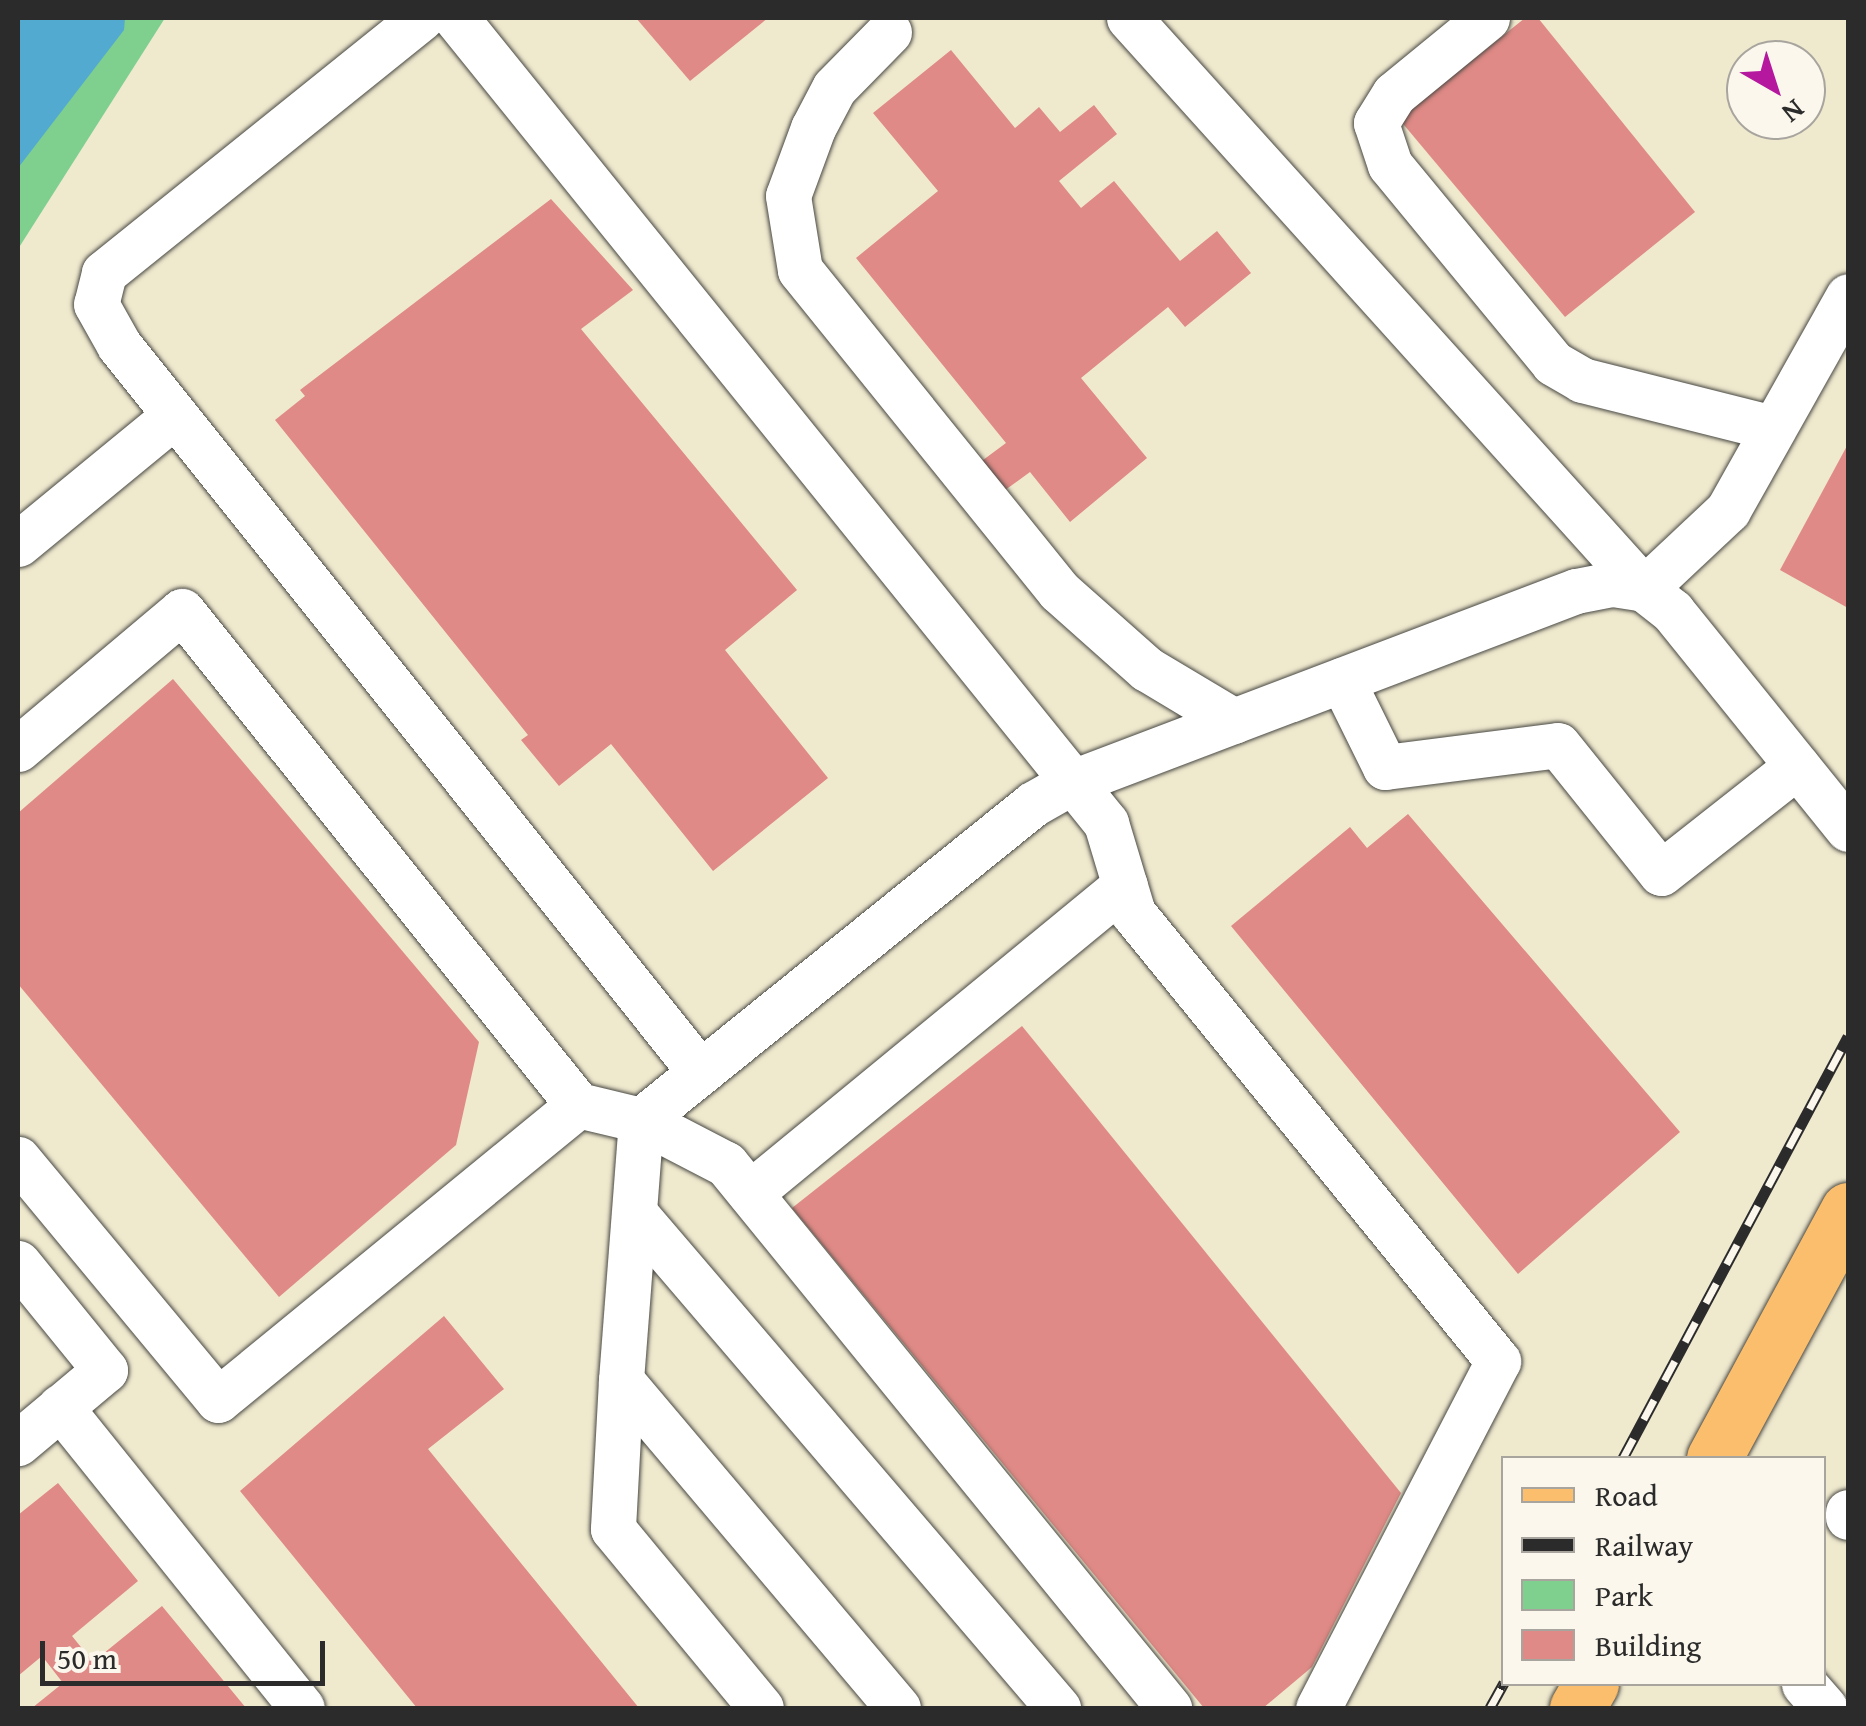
<!DOCTYPE html>
<html>
<head>
<meta charset="utf-8">
<style>
  body { margin:0 }
  #map { position:relative; width:1866px; height:1726px; overflow:hidden; background:#efe9ce; font-family:"Gentium Book Plus",serif }
  div>[style] { position:absolute }
  [style*='--x'] { left:calc(var(--x)*1px); top:calc(var(--y)*1px); width:calc(var(--w)*1px); rotate:calc(var(--a)*1deg) }
  .green>* { inset:0; background:#7fcf8f }
  .water>* { inset:0; background:#53aad0 }
  .building>* { inset:0; background:#df8a86 }
  .roads { filter:drop-shadow(0 0 2px #484843) drop-shadow(0 0 2px #484843) }
  .minor>* { height:45px; margin:-22.5px; padding:0 22.5px; transform-origin:22.5px; border-radius:22.5px; background:#fff }
  .major>* { height:55px; margin:-27.5px; padding:0 27.5px; transform-origin:27.5px; border-radius:27.5px; background:#fabe6d }
  .rail>* { height:11px; margin-top:-5.5px; transform-origin:0; background:repeating-linear-gradient(90deg,#fbf7ec 0 22px,#2b2b2b 0 44px); box-sizing:border-box; border-block:2px solid #2b2b2b }
  span { translate:-50% -50%; white-space:nowrap; text-align:center; line-height:1.15; -webkit-text-stroke:8px #fbf7ec; paint-order:stroke }
  .frame { position:absolute; inset:0; border:20px solid #2b2b2b; pointer-events:none }
  .legend { position:absolute; left:1501px; top:1456px; width:325px; height:230px; box-sizing:border-box; background:#fbf7ec; border:2px solid #a8a59f; margin:0; padding:12px 18px; list-style:none; font-size:30px; color:#2b2b2b }
  .legend li { display:flex; align-items:center; gap:20px; height:50px }
  .legend b { width:50px; border:2px solid #a8a59f }
  .north { position:absolute; left:1726px; top:40px; width:100px; height:100px; box-sizing:border-box; background:#fbf7ec; border:2px solid #a8a59f; border-radius:50%; rotate:141deg; font-size:28px; font-weight:700; line-height:40px; text-align:center; color:#2b2b2b }
  .north::after { content:''; display:block; margin:auto; width:35px; height:45px; background:#b5179e; clip-path:polygon(50% 0,100% 100%,50% 72%,0 100%) }
  .scale { position:absolute; left:40px; top:1641px; width:285px; height:45px; box-sizing:border-box; border:5px solid #2b2b2b; border-top:0; padding-left:12px; font-size:30px; line-height:35px; white-space:nowrap; color:#2b2b2b; -webkit-text-stroke:8px #fbf7ec; paint-order:stroke }
</style>
</head>
<body>
<div id="map">
  <div class="green">
    <i style="clip-path:polygon(18px 18px,165px 18px,18px 249px)"></i>
  </div>
  <div class="water">
    <i style="clip-path:polygon(18px 18px,125px 18px,124px 30px,18px 168px)"></i>
  </div>
  <div class="building">
    <i style="clip-path:polygon(636px 18px,768px 18px,690px 81px)"></i>
    <i style="clip-path:polygon(1525px 18px,1538px 18px,1695px 212px,1565px 317px,1399px 119px)"></i>
    <i style="clip-path:polygon(951px 50px,1015px 128px,1039px 107px,1060px 132px,1094px 105px,1117px 134px,1059px 181px,1081px 208px,1114px 181px,1180px 261px,1217px 231px,1251px 273px,1185px 327px,1168px 307px,1081px 378px,1147px 458px,1070px 522px,1030px 472px,1001px 493px,979px 463px,1006px 443px,856px 258px,938px 191px,873px 113px)"></i>
    <i style="clip-path:polygon(551px 199px,633px 290px,581px 329px,797px 590px,725px 650px,828px 778px,713px 871px,611px 744px,559px 786px,521px 740px,528px 735px,275px 420px,305px 396px,300px 390px)"></i>
    <i style="clip-path:polygon(1848px 444px,1848px 608px,1780px 570px)"></i>
    <i style="clip-path:polygon(173px 679px,479px 1042px,456px 1145px,279px 1297px,18px 984px,18px 813px)"></i>
    <i style="clip-path:polygon(1408px 814px,1680px 1132px,1518px 1274px,1231px 926px,1350px 827px,1367px 848px)"></i>
    <i style="clip-path:polygon(1022px 1026px,1401px 1493px,1312px 1667px,1263px 1708px,1204px 1708px,792px 1208px)"></i>
    <i style="clip-path:polygon(444px 1316px,504px 1389px,428px 1449px,639px 1708px,417px 1708px,240px 1491px)"></i>
    <i style="clip-path:polygon(58px 1483px,138px 1581px,72px 1636px,93px 1662px,162px 1606px,246px 1708px,32px 1708px,63px 1683px,42px 1656px,18px 1676px,18px 1515px)"></i>
  </div>
  <div class="roads">
    <div class="minor">
      <i style="--x:421;--y:18;--w:407;--a:141.2"></i>
      <i style="--x:104;--y:273;--w:32;--a:104"></i>
      <i style="--x:96;--y:304;--w:47;--a:60.7"></i>
      <i style="--x:119;--y:345;--w:931;--a:51.37"></i>
      <i style="--x:456;--y:18;--w:1035;--a:51.08"></i>
      <i style="--x:1106;--y:823;--w:94;--a:73.3"></i>
      <i style="--x:1133;--y:913;--w:578;--a:50.83"></i>
      <i style="--x:1498;--y:1361;--w:391;--a:117.4"></i>
      <i style="--x:1129;--y:18;--w:769;--a:47.95"></i>
      <i style="--x:1644;--y:589;--w:115;--a:-43.2"></i>
      <i style="--x:1728;--y:510;--w:245;--a:-60.7"></i>
      <i style="--x:1487;--y:18;--w:120;--a:140.7"></i>
      <i style="--x:1394;--y:94;--w:34;--a:122"></i>
      <i style="--x:1376;--y:123;--w:44;--a:71.6"></i>
      <i style="--x:1390;--y:165;--w:256;--a:50.5"></i>
      <i style="--x:1553;--y:363;--w:34;--a:30"></i>
      <i style="--x:1582;--y:380;--w:197;--a:14.1"></i>
      <i style="--x:889;--y:32;--w:78;--a:134.5"></i>
      <i style="--x:834;--y:88;--w:45;--a:117.7"></i>
      <i style="--x:813;--y:128;--w:72;--a:110.2"></i>
      <i style="--x:788;--y:196;--w:75;--a:80.8"></i>
      <i style="--x:800;--y:270;--w:412;--a:51.1"></i>
      <i style="--x:1059;--y:591;--w:118;--a:41.6"></i>
      <i style="--x:1147;--y:669;--w:101;--a:30.9"></i>
      <i style="--x:18;--y:544;--w:203;--a:-39.4"></i>
      <i style="--x:1342;--y:680;--w:97;--a:63.7"></i>
      <i style="--x:1385;--y:767;--w:174;--a:-7.2"></i>
      <i style="--x:1558;--y:745;--w:164;--a:51.2"></i>
      <i style="--x:1661;--y:873;--w:173;--a:-38.2"></i>
      <i style="--x:18;--y:749;--w:214;--a:-40.1"></i>
      <i style="--x:182;--y:611;--w:633;--a:51.28"></i>
      <i style="--x:578;--y:1105;--w:65;--a:13.4"></i>
      <i style="--x:641;--y:1120;--w:96;--a:27.4"></i>
      <i style="--x:726;--y:1164;--w:702;--a:50.84"></i>
      <i style="--x:18;--y:1159;--w:313;--a:50.3"></i>
      <i style="--x:218;--y:1400;--w:465;--a:-39.3"></i>
      <i style="--x:750;--y:1193;--w:485;--a:-39.4"></i>
      <i style="--x:637;--y:1216;--w:648;--a:49.45"></i>
      <i style="--x:18;--y:1263;--w:138;--a:50.9"></i>
      <i style="--x:105;--y:1370;--w:114;--a:140"></i>
      <i style="--x:621;--y:1380;--w:149;--a:93.1"></i>
      <i style="--x:613;--y:1529;--w:232;--a:50.4"></i>
      <i style="--x:60;--y:1407;--w:386;--a:51.2"></i>
      <i style="--x:1848;--y:1512;--w:5;--a:90"></i>
      <i style="--x:1804;--y:1684;--w:32;--a:49"></i>
      <i style="--x:898;--y:1708;--w:429;--a:-130.2"></i>
      <i style="--x:621;--y:1380;--w:261;--a:-85.6"></i>
      <i style="--x:641;--y:1120;--w:504;--a:-38.87"></i>
      <i style="--x:1033;--y:804;--w:43;--a:-29.6"></i>
      <i style="--x:1070;--y:783;--w:541;--a:-20.78"></i>
      <i style="--x:1576;--y:591;--w:38;--a:-11"></i>
      <i style="--x:1613;--y:584;--w:31;--a:9"></i>
      <i style="--x:1644;--y:589;--w:36;--a:38"></i>
      <i style="--x:1672;--y:611;--w:280;--a:51.1"></i>
    </div>
    <div class="major">
      <i style="--x:1714;--y:1458;--w:282;--a:-61.6"></i>
      <i style="--x:1577;--y:1708;--w:28;--a:-60"></i>
    </div>
  </div>
  <div class="rail">
    <i style="--x:1623;--y:1458;--w:478;--a:-61.9"></i>
    <i style="--x:1490;--y:1708;--w:29;--a:-61"></i>
  </div>
  <div class="frame"></div>
  <ul class="legend">
  <li><b style="height:12px;background:#fabe6d"></b>Road</li>
  <li><b style="height:12px;background:#2b2b2b"></b>Railway</li>
  <li><b style="height:28px;background:#7fcf8f"></b>Park</li>
  <li><b style="height:28px;background:#df8a86"></b>Building</li>
  </ul>
  <div class="north">N</div>
  <div class="scale">50 m</div>
</div>
</body>
</html>
